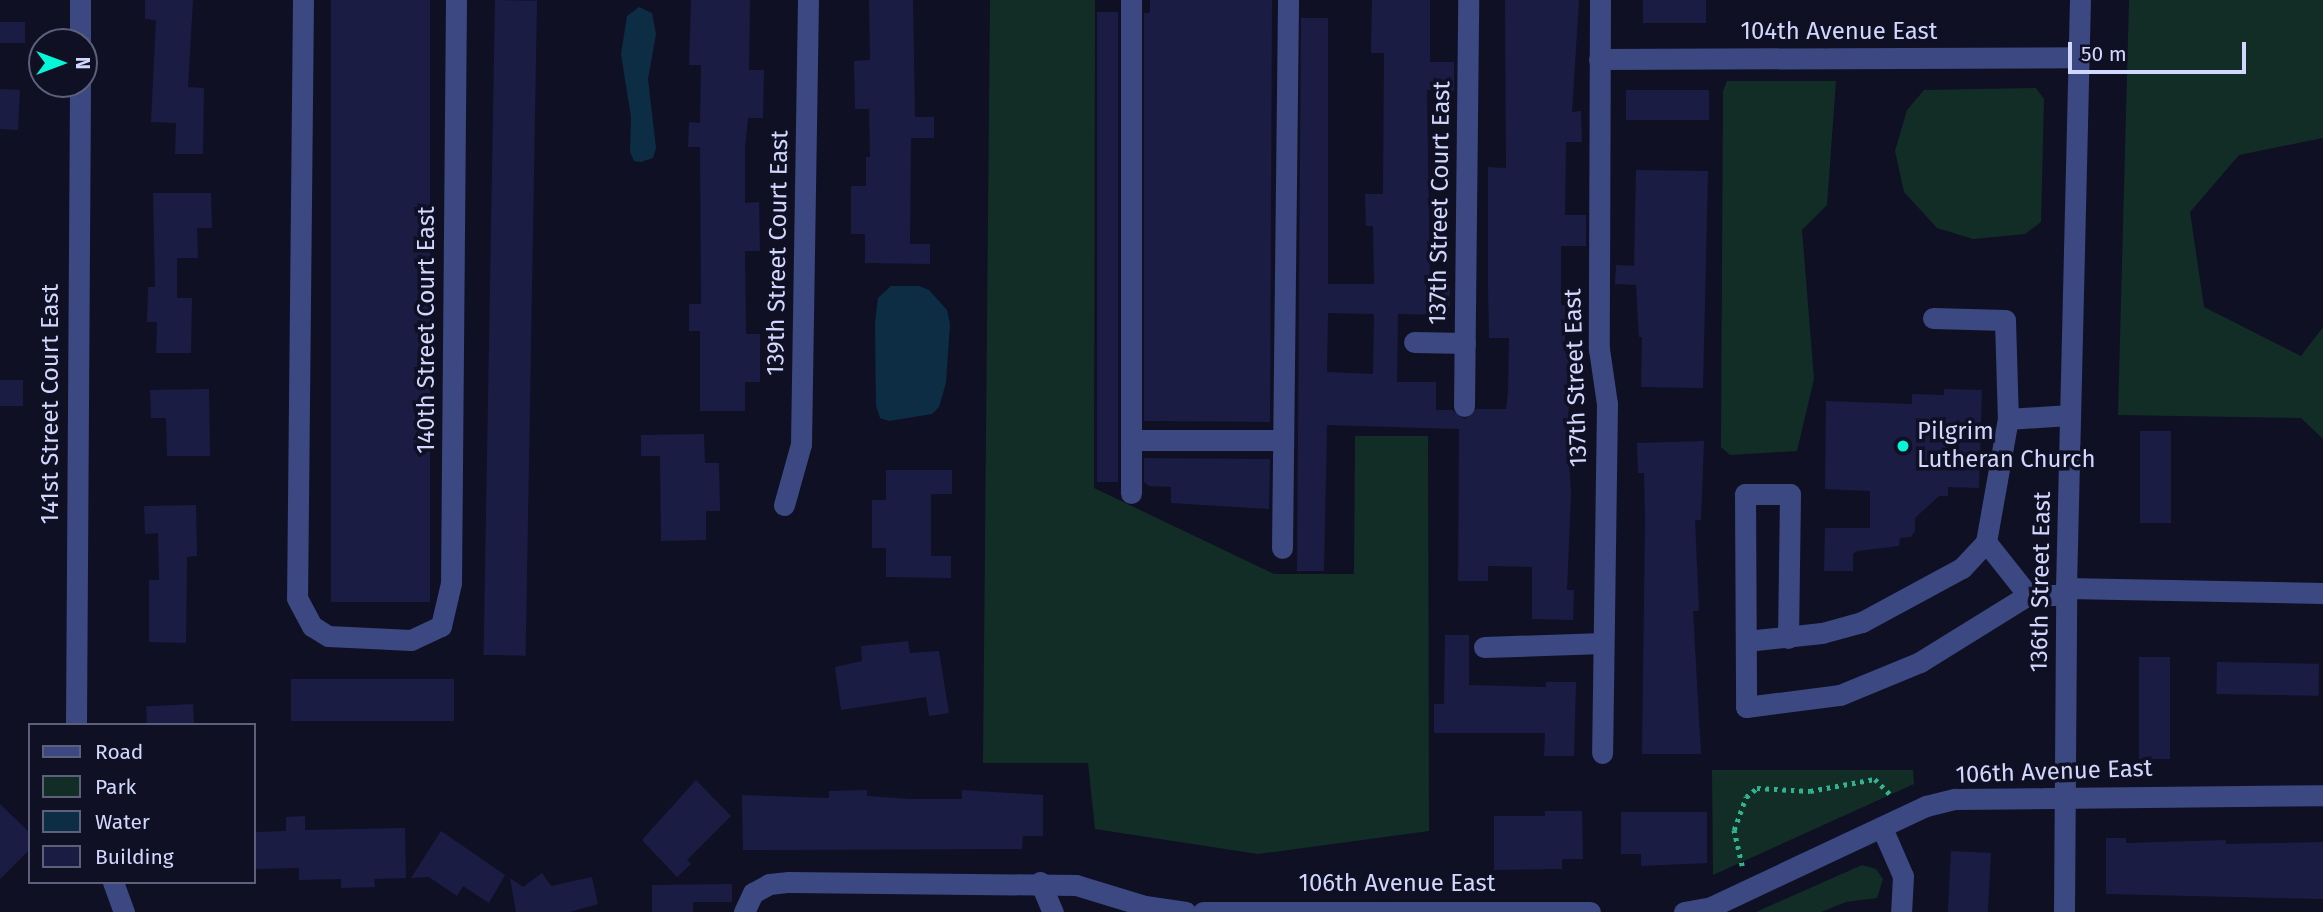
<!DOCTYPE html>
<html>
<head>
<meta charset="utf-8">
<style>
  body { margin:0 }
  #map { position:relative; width:2323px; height:912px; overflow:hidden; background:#0f1023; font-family:"Fira Sans",sans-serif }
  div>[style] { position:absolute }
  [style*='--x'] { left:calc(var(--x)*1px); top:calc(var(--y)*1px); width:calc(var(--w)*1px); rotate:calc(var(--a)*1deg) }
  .green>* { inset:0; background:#122d26 }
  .water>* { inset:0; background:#0d2d44 }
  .building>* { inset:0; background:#1b1c44; transform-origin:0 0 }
  .path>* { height:4.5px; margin-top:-2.25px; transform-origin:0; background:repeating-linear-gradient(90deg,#32b28d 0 3.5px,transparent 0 8.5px) }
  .minor>* { height:21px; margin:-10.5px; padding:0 10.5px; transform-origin:10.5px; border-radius:10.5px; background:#3b4881 }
  .dots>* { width:19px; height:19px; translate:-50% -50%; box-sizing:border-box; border:4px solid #0f1023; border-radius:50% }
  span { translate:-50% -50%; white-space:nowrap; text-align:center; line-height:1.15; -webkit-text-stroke:7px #0f1023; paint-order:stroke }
  .street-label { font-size:24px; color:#d2d7fe }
  .poi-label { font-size:24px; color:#d2d7fe }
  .left { translate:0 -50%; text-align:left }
  .legend { position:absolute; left:28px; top:723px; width:228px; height:161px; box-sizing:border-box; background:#0f1023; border:2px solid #5d607b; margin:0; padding:9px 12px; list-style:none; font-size:21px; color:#d2d7fe }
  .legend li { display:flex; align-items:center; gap:14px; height:35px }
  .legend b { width:35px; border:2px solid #5d607b }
  .north { position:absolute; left:28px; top:28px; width:70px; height:70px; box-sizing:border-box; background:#0f1023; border:2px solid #5d607b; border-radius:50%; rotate:90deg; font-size:19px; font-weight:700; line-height:28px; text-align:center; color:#d2d7fe }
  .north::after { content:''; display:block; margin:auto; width:24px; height:32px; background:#06f6d8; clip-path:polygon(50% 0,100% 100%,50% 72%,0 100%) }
  .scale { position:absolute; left:2068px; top:42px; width:178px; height:32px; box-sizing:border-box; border:4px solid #d2d7fe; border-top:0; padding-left:9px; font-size:21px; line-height:24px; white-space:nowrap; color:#d2d7fe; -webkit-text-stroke:5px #0f1023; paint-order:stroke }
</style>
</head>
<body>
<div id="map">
  <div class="green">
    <i style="clip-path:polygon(990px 0,1095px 0,1094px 488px,1274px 574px,1354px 574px,1355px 436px,1428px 436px,1429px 831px,1258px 854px,1095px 829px,1088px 763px,983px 763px)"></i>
    <i style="clip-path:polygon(2129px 0,2323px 0,2323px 138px,2239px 155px,2190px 212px,2204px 307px,2301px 356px,2323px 327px,2323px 439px,2301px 418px,2118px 415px)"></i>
    <i style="clip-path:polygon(1727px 81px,1836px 81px,1827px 205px,1802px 230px,1814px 379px,1797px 451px,1730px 455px,1721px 447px,1723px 91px)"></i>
    <i style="clip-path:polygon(2036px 88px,2044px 99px,2041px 222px,2025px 234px,1973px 239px,1937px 228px,1904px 192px,1895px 151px,1907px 110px,1924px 90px)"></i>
    <i style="clip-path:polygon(1712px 770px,1913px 770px,1914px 784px,1713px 875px)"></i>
    <i style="clip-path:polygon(1862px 865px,1876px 869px,1883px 879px,1877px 898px,1846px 902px,1821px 912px,1756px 912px)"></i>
  </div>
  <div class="water">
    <i style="clip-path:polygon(639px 7px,652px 13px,656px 34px,648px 79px,656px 148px,653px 158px,641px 162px,634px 161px,630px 152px,631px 117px,621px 54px,627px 16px)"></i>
    <i style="clip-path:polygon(891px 286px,919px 286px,929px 290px,947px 310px,950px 324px,946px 383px,939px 407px,932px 414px,889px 421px,880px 418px,876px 406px,875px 322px,878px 298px)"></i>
  </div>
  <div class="building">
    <i style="clip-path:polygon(145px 0,193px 0,188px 87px,204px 88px,203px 154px,175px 154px,176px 123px,151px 122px,156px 20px,145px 19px)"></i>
    <i style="left:331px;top:0;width:99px;height:602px"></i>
    <i style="left:495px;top:0;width:42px;height:655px;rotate:1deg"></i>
    <i style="clip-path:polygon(691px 0,750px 0,749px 70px,764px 70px,763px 118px,748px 118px,745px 148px,745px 203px,759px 202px,760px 251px,745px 251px,746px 334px,760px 334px,760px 382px,745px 382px,745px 411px,700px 411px,700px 331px,689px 331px,689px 304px,701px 304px,700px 147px,688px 147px,689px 122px,700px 123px,701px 65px,689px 65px)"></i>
    <i style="clip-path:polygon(869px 0,913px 0,915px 117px,934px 117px,934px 138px,911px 138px,910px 244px,930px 244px,930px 264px,865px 263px,865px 234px,851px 234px,851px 186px,866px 186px,866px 157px,870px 157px,869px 109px,855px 109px,854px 61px,870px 60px)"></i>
    <i style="clip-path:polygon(1150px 0,1272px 0,1270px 422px,1144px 421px,1144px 13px,1150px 13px)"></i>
    <i style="clip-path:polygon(evenodd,1372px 0,1430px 0,1430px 62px,1454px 62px,1454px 91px,1427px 90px,1430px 285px,1450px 286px,1449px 315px,1398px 314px,1397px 382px,1436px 382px,1436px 410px,1452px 410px,1465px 419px,1476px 409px,1506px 409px,1508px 393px,1509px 338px,1489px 338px,1488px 285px,1488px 167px,1506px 168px,1505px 0,1579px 0,1572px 112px,1581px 111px,1582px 142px,1566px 142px,1565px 215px,1586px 215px,1586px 246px,1561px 246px,1561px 305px,1565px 305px,1565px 353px,1574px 353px,1567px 427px,1571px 494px,1567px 590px,1574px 590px,1573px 620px,1532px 619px,1532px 567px,1488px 566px,1488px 581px,1458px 581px,1459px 429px,1327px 425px,1324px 571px,1297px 571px,1301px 18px,1328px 18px,1328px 284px,1374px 284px,1373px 226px,1366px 226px,1365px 194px,1383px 194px,1384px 53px,1371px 53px,1372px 0,1328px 313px,1374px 314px,1373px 374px,1327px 372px,1328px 313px)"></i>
    <i style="left:1643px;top:0;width:63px;height:23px"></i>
    <i style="left:1097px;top:12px;width:21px;height:470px"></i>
    <i style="left:0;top:22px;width:25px;height:21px"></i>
    <i style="left:0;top:89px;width:20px;height:40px;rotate:3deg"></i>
    <i style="left:1626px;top:90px;width:83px;height:30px"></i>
    <i style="clip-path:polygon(1636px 170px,1708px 171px,1703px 388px,1641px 387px,1642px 337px,1639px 337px,1636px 285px,1615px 284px,1616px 265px,1634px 266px)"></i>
    <i style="clip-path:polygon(153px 193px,211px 193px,212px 228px,197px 228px,198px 258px,177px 258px,177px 298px,192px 298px,191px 353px,156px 353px,157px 322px,147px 322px,148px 287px,155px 287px)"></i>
    <i style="left:0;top:380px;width:23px;height:26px"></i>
    <i style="clip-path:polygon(209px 389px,210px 456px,167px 456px,166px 418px,151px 418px,150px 390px)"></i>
    <i style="clip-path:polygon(1944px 389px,1982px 390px,1979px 488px,1948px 487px,1948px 496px,1939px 496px,1915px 518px,1915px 531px,1911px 537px,1900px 538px,1899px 546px,1857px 551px,1853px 554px,1853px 571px,1824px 571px,1825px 528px,1870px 528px,1870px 491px,1825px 489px,1826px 401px,1912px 404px,1912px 394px,1944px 395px)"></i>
    <i style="left:2140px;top:431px;width:31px;height:92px"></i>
    <i style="clip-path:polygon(704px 434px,705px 463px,719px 463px,720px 511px,706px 511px,706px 540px,661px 541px,660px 456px,641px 456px,641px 435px)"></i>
    <i style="clip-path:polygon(1704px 441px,1701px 520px,1695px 520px,1699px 611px,1693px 611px,1701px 754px,1642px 754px,1645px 520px,1644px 473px,1638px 473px,1637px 443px)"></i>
    <i style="clip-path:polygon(1144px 458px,1270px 459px,1269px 509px,1171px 503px,1171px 487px,1149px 486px,1144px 482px)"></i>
    <i style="clip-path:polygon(886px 470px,952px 470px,952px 494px,931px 494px,931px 556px,951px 556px,951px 578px,886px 577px,886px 548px,872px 548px,872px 500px,886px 500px)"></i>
    <i style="clip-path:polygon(196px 505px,197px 556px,187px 557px,186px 643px,149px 642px,149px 580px,159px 580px,158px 533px,145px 534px,144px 506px)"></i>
    <i style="clip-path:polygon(1445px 635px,1469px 635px,1469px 685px,1546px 687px,1546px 682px,1576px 682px,1574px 756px,1544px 756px,1545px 733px,1434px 733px,1434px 704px,1444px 704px)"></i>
    <i style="clip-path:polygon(908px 641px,910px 653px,939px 651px,949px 713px,929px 716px,926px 697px,841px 710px,835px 667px,862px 661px,861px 646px)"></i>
    <i style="left:2139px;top:657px;width:31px;height:102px"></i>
    <i style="left:2217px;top:662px;width:102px;height:32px;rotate:1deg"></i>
    <i style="left:291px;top:679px;width:163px;height:42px"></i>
    <i style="left:193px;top:704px;width:21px;height:47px;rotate:87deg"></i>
    <i style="clip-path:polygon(696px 780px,731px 816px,687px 860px,691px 864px,677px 877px,642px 840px)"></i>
    <i style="clip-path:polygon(867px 790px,867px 796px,911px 799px,962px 799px,962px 790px,1043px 795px,1043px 836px,1023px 836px,1022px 849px,743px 850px,742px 795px,829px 798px,829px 791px)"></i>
    <i style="clip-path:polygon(0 804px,30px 833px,30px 849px,0 879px)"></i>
    <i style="clip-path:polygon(1545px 811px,1582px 811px,1583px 859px,1562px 859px,1562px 869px,1494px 870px,1494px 816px,1545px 816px)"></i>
    <i style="clip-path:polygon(1621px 812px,1707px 812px,1707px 863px,1641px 866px,1641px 854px,1621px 854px)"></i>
    <i style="clip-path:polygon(305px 816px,305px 830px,405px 828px,406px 878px,374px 879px,375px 887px,341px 888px,341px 879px,299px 880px,299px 868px,254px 869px,254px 832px,286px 831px,286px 817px)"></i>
    <i style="clip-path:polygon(441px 831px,505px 875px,489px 903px,463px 886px,457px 896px,429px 877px,411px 878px)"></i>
    <i style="clip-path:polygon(2106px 838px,2126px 838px,2126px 843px,2226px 840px,2226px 844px,2323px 842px,2323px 899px,2106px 894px)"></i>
    <i style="left:1951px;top:851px;width:40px;height:61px;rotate:3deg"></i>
    <i style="clip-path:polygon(542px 873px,551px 886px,592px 877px,598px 904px,570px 912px,516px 912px,510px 878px,523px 887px)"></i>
    <i style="clip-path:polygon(732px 884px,732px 902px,693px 902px,693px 912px,652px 912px,652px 885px)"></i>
  </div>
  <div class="path">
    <i style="--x:1742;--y:866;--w:37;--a:-103"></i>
    <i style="--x:1734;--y:830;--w:35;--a:-70"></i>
    <i style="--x:1746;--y:797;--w:14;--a:-39"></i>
    <i style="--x:1757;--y:788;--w:53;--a:3.2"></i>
    <i style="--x:1810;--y:791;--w:66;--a:-10.5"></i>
    <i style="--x:1875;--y:779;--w:24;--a:45"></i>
  </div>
  <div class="minor">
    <i style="--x:303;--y:0;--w:598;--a:90.57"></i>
    <i style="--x:297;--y:598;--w:32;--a:62"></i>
    <i style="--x:312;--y:626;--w:19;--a:32"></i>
    <i style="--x:328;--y:636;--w:83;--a:2.8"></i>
    <i style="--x:411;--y:640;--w:33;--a:-25"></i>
    <i style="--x:441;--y:626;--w:44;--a:-76.9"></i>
    <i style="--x:451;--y:583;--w:583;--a:-89.51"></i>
    <i style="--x:1131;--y:0;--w:493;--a:90"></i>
    <i style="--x:1600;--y:0;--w:349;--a:90.2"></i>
    <i style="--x:1599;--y:349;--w:56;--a:81.7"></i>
    <i style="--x:1607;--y:404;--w:349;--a:90.8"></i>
    <i style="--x:80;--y:42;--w:42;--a:-90"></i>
    <i style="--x:1599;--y:59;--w:480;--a:-0.2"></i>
    <i style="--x:1933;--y:318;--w:72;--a:1.6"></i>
    <i style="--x:2005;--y:320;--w:99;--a:88.3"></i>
    <i style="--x:1414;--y:342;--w:51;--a:1.1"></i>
    <i style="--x:1464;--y:406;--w:406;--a:-89.4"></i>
    <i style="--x:1131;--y:440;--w:152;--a:0"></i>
    <i style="--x:784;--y:505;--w:63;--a:-74.4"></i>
    <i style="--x:801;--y:444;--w:444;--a:-89.1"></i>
    <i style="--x:1986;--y:542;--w:68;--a:51.6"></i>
    <i style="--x:1282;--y:548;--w:548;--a:-89.37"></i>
    <i style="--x:2066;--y:588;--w:257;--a:1.1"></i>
    <i style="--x:1788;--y:638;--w:144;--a:-89.2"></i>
    <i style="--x:1790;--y:494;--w:45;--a:180"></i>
    <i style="--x:1745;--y:494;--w:213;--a:89.7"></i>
    <i style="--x:1746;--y:707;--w:95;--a:-7.3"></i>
    <i style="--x:1840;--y:695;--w:87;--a:-22.4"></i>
    <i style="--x:1920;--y:662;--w:127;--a:-31.8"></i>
    <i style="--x:2028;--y:595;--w:38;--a:0"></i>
    <i style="--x:1746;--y:641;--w:76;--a:-6"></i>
    <i style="--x:1822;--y:633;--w:41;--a:-15.4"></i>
    <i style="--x:1862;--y:622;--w:114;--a:-28.4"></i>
    <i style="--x:1962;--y:568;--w:35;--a:-47"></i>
    <i style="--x:1986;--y:542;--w:125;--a:-79.9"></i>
    <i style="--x:2008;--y:419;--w:62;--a:-3.7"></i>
    <i style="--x:1484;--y:647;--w:119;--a:-1.9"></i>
    <i style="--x:76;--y:725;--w:641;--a:-89.64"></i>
    <i style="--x:1882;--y:828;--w:52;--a:66.4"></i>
    <i style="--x:1903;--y:876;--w:36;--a:93"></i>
    <i style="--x:113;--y:882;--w:32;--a:70"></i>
    <i style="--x:1040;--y:882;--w:33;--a:67"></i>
    <i style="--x:744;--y:912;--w:21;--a:-65"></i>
    <i style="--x:753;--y:893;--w:18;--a:-29"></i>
    <i style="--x:769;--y:884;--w:20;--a:-6"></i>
    <i style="--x:789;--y:882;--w:287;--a:0.6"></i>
    <i style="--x:1076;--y:885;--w:72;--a:16.9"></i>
    <i style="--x:1145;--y:906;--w:41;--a:8.3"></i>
    <i style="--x:1203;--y:912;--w:387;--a:0"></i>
    <i style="--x:1684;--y:912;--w:27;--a:-10"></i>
    <i style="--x:1711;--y:907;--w:238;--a:-25.2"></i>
    <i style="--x:1926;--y:806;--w:30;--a:-14"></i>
    <i style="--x:1955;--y:799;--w:368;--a:-0.6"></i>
    <i style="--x:2064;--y:912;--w:324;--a:-89.6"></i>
    <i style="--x:2066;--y:588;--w:588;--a:-88.64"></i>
  </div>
  <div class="dots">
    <i style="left:1903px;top:446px;background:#06f6d8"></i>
  </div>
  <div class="street-label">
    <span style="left:1839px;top:32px">104th Avenue East</span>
    <span style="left:1440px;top:203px;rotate:-89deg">137th Street Court East</span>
    <span style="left:778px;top:253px;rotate:-89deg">139th Street Court East</span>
    <span style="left:427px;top:330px;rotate:-90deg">140th Street Court East</span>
    <span style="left:1576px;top:378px;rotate:-92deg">137th Street East</span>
    <span style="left:51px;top:404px;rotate:-90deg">141st Street Court East</span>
    <span style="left:2041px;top:582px;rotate:-89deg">136th Street East</span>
    <span style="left:2054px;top:772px;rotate:-2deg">106th Avenue East</span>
    <span style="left:1397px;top:884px">106th Avenue East</span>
  </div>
  <div class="poi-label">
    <span class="left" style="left:1917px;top:446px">Pilgrim<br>Lutheran Church</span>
  </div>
  <ul class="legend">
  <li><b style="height:9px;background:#3b4881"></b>Road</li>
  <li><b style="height:19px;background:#122d26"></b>Park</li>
  <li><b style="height:19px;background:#0d2d44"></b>Water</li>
  <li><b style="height:19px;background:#1b1c44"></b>Building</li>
  </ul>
  <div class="north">N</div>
  <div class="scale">50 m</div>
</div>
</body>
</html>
